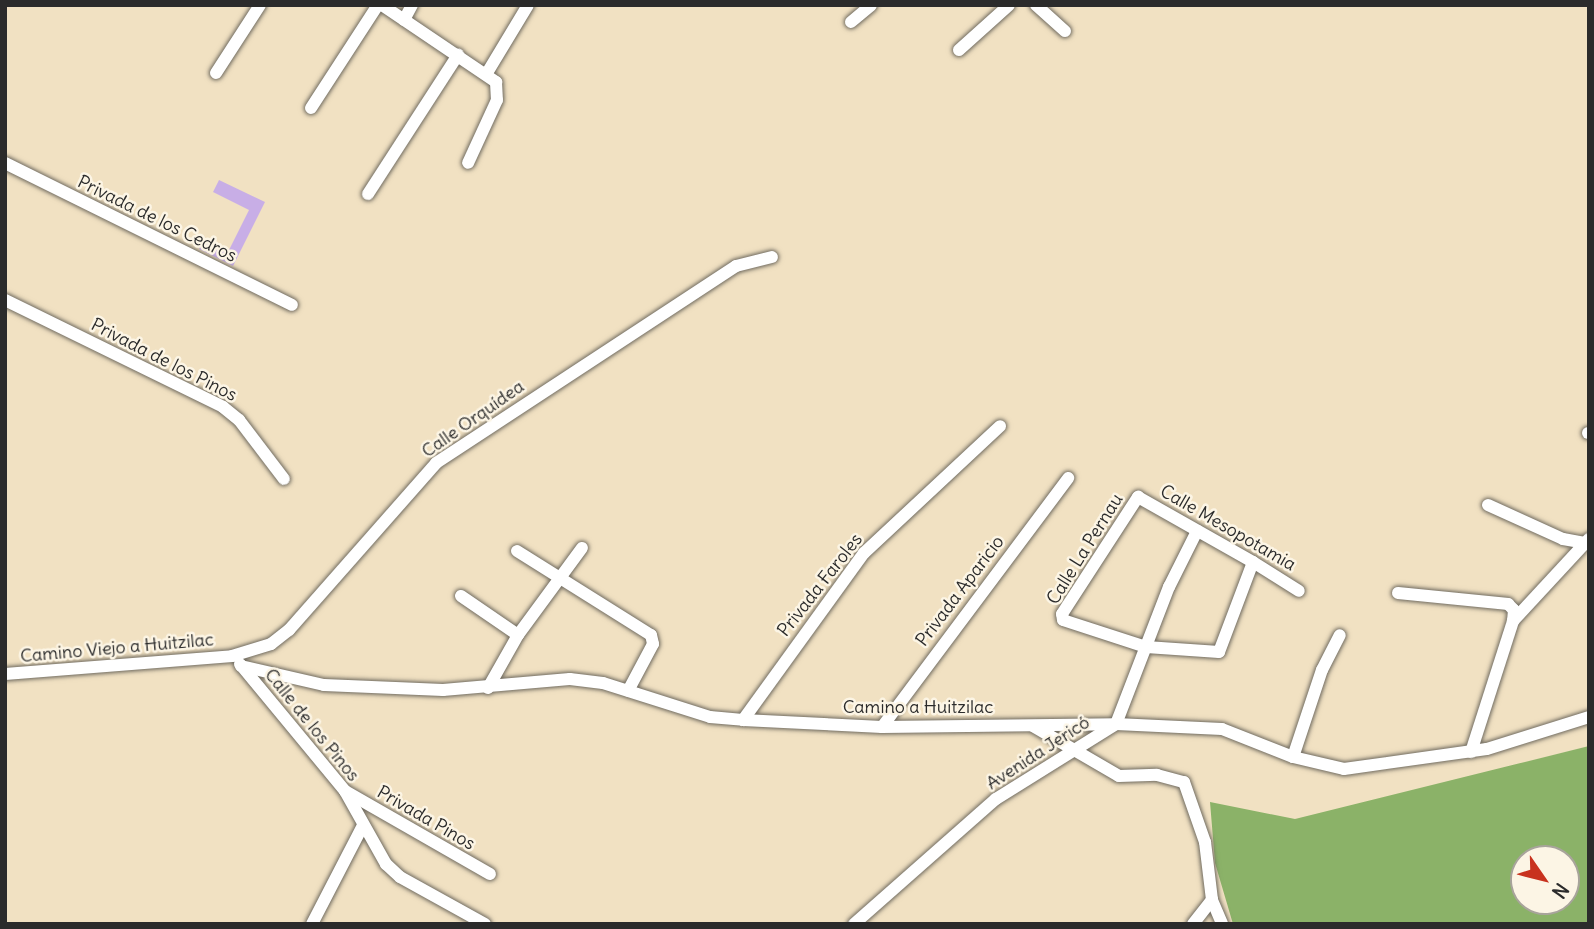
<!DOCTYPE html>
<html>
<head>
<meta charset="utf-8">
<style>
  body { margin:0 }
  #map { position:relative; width:1594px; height:929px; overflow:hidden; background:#f1e1c2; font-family:Delius,sans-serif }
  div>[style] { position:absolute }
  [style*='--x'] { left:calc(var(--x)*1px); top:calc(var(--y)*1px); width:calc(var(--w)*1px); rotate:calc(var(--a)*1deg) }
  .forest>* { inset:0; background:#8bb268 }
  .building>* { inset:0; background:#c8aee6 }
  .roads { filter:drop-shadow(0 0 2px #706b60) drop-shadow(0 0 2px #706b60) }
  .street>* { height:12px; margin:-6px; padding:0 6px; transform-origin:6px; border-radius:6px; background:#fff }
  span { translate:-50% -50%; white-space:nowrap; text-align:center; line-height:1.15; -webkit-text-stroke:5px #fcf5e5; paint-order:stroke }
  .street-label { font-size:18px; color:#2b2b2b }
  .frame { position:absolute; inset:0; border:7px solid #2b2b2b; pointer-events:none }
  .north { position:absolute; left:1510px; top:845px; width:70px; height:70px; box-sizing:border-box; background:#fcf5e5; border:2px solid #a8a49b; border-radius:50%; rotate:125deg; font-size:19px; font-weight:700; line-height:28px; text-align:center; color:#2b2b2b }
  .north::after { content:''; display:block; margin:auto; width:24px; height:32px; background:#c8321e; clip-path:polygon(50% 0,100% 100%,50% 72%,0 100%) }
</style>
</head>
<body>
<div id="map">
  <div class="forest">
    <i style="clip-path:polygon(evenodd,1589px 746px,1589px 924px,1233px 924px,1215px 863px,1210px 802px,1295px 819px,1589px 746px,1524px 859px,1566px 859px,1566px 901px,1524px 901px,1524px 859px)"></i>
  </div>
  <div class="building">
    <i style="clip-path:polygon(219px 180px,265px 202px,233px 266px,199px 249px,204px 240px,228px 252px,249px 210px,213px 192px)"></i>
  </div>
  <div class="roads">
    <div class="street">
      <i style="--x:382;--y:5;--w:138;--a:34"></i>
      <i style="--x:496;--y:82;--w:18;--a:87"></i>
      <i style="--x:497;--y:100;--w:69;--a:114.7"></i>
      <i style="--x:1036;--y:5;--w:39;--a:42"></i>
      <i style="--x:404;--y:20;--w:17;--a:-62"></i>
      <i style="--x:851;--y:22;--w:26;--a:-40"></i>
      <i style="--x:959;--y:50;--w:67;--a:-42"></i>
      <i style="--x:216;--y:73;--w:81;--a:-57.1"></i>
      <i style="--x:487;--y:73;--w:79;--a:-58.9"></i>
      <i style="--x:311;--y:108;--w:123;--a:-57"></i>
      <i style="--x:5;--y:163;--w:320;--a:26.3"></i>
      <i style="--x:368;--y:194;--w:166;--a:-57.1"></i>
      <i style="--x:5;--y:300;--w:243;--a:26.1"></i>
      <i style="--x:223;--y:407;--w:21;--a:39"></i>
      <i style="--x:239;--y:420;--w:74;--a:52.7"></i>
      <i style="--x:1588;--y:433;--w:1;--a:0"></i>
      <i style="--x:1488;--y:505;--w:82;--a:24.4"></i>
      <i style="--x:1563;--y:539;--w:22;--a:10"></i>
      <i style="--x:517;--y:551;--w:158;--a:32.1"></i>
      <i style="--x:651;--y:635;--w:9;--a:77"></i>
      <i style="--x:653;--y:644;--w:53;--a:118"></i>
      <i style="--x:1253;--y:562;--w:96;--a:110.7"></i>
      <i style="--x:1219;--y:652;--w:73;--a:-176.1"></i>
      <i style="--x:1146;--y:647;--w:87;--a:-162"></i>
      <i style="--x:1063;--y:620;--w:6;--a:-99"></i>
      <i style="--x:1062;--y:614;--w:140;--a:-57"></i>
      <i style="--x:1138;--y:497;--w:132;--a:29.5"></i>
      <i style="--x:1253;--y:562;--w:54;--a:32.2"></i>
      <i style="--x:1398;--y:593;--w:111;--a:5.7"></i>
      <i style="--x:1508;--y:604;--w:8;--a:45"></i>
      <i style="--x:1514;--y:610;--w:11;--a:95"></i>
      <i style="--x:461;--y:596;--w:69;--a:34.4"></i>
      <i style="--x:240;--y:664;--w:165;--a:50.4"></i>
      <i style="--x:345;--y:791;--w:84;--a:60.7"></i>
      <i style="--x:386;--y:864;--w:19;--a:43"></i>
      <i style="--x:400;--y:877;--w:97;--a:28.9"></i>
      <i style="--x:241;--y:666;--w:85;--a:12.9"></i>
      <i style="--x:324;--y:685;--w:119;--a:2.4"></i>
      <i style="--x:443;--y:690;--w:127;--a:-5"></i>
      <i style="--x:570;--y:679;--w:33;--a:7"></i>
      <i style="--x:603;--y:683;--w:112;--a:17.6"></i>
      <i style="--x:710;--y:717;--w:33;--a:5"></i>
      <i style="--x:743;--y:720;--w:139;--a:2.9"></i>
      <i style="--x:882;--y:727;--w:234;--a:-0.7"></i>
      <i style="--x:1116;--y:724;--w:106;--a:2.7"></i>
      <i style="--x:1222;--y:729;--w:76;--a:21.5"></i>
      <i style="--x:1293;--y:757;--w:52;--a:13.2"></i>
      <i style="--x:1344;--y:769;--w:144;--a:-8"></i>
      <i style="--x:1487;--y:749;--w:107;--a:-17.4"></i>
      <i style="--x:5;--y:674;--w:228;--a:-4.5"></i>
      <i style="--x:232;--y:656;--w:41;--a:-17.1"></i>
      <i style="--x:271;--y:644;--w:23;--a:-38"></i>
      <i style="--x:289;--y:630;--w:222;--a:-48.6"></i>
      <i style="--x:436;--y:463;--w:359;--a:-33.3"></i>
      <i style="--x:736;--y:266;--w:37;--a:-14"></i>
      <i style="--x:488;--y:688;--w:61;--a:-60.5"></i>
      <i style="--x:518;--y:635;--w:108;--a:-53.7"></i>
      <i style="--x:743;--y:720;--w:206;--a:-54.1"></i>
      <i style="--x:864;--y:553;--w:186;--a:-43"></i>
      <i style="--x:1033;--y:726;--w:99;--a:30.2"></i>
      <i style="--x:1119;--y:776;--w:38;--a:-2"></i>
      <i style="--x:1157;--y:775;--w:28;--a:15"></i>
      <i style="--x:1184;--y:782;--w:64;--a:70.7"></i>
      <i style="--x:1205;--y:842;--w:58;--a:83.1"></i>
      <i style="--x:1212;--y:900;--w:26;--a:67"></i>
      <i style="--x:882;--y:727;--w:311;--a:-53.2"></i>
      <i style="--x:1471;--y:752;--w:138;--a:-72.2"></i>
      <i style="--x:1513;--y:621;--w:112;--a:-47.2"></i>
      <i style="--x:1293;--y:757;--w:92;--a:-71.6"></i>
      <i style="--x:1322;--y:670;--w:39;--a:-63"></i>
      <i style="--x:345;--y:791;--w:167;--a:29.8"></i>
      <i style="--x:312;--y:924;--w:109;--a:-62.7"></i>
      <i style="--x:854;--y:924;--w:189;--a:-41.4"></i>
      <i style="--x:996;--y:799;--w:142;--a:-32"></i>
      <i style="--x:1116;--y:724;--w:147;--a:-68.9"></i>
      <i style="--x:1169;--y:587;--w:63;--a:-63.4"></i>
      <i style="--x:1193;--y:924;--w:31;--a:-52"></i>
    </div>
  </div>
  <div class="street-label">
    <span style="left:157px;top:219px;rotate:26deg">Privada de los Cedros</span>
    <span style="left:164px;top:360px;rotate:27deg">Privada de los Pinos</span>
    <span style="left:473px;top:419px;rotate:-35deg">Calle Orquídea</span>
    <span style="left:1228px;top:528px;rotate:30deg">Calle Mesopotamia</span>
    <span style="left:1085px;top:549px;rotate:-58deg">Calle La Pernau</span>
    <span style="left:820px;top:585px;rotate:-52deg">Privada Faroles</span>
    <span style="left:960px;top:591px;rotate:-53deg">Privada Aparicio</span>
    <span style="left:117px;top:648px;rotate:-5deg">Camino Viejo a Huitzilac</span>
    <span style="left:918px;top:707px">Camino a Huitzilac</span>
    <span style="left:312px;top:725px;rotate:51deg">Calle de los Pinos</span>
    <span style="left:1038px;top:753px;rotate:-33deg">Avenida Jericó</span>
    <span style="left:426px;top:818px;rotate:30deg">Privada Pinos</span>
  </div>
  <div class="frame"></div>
  <div class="north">N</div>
</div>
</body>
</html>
